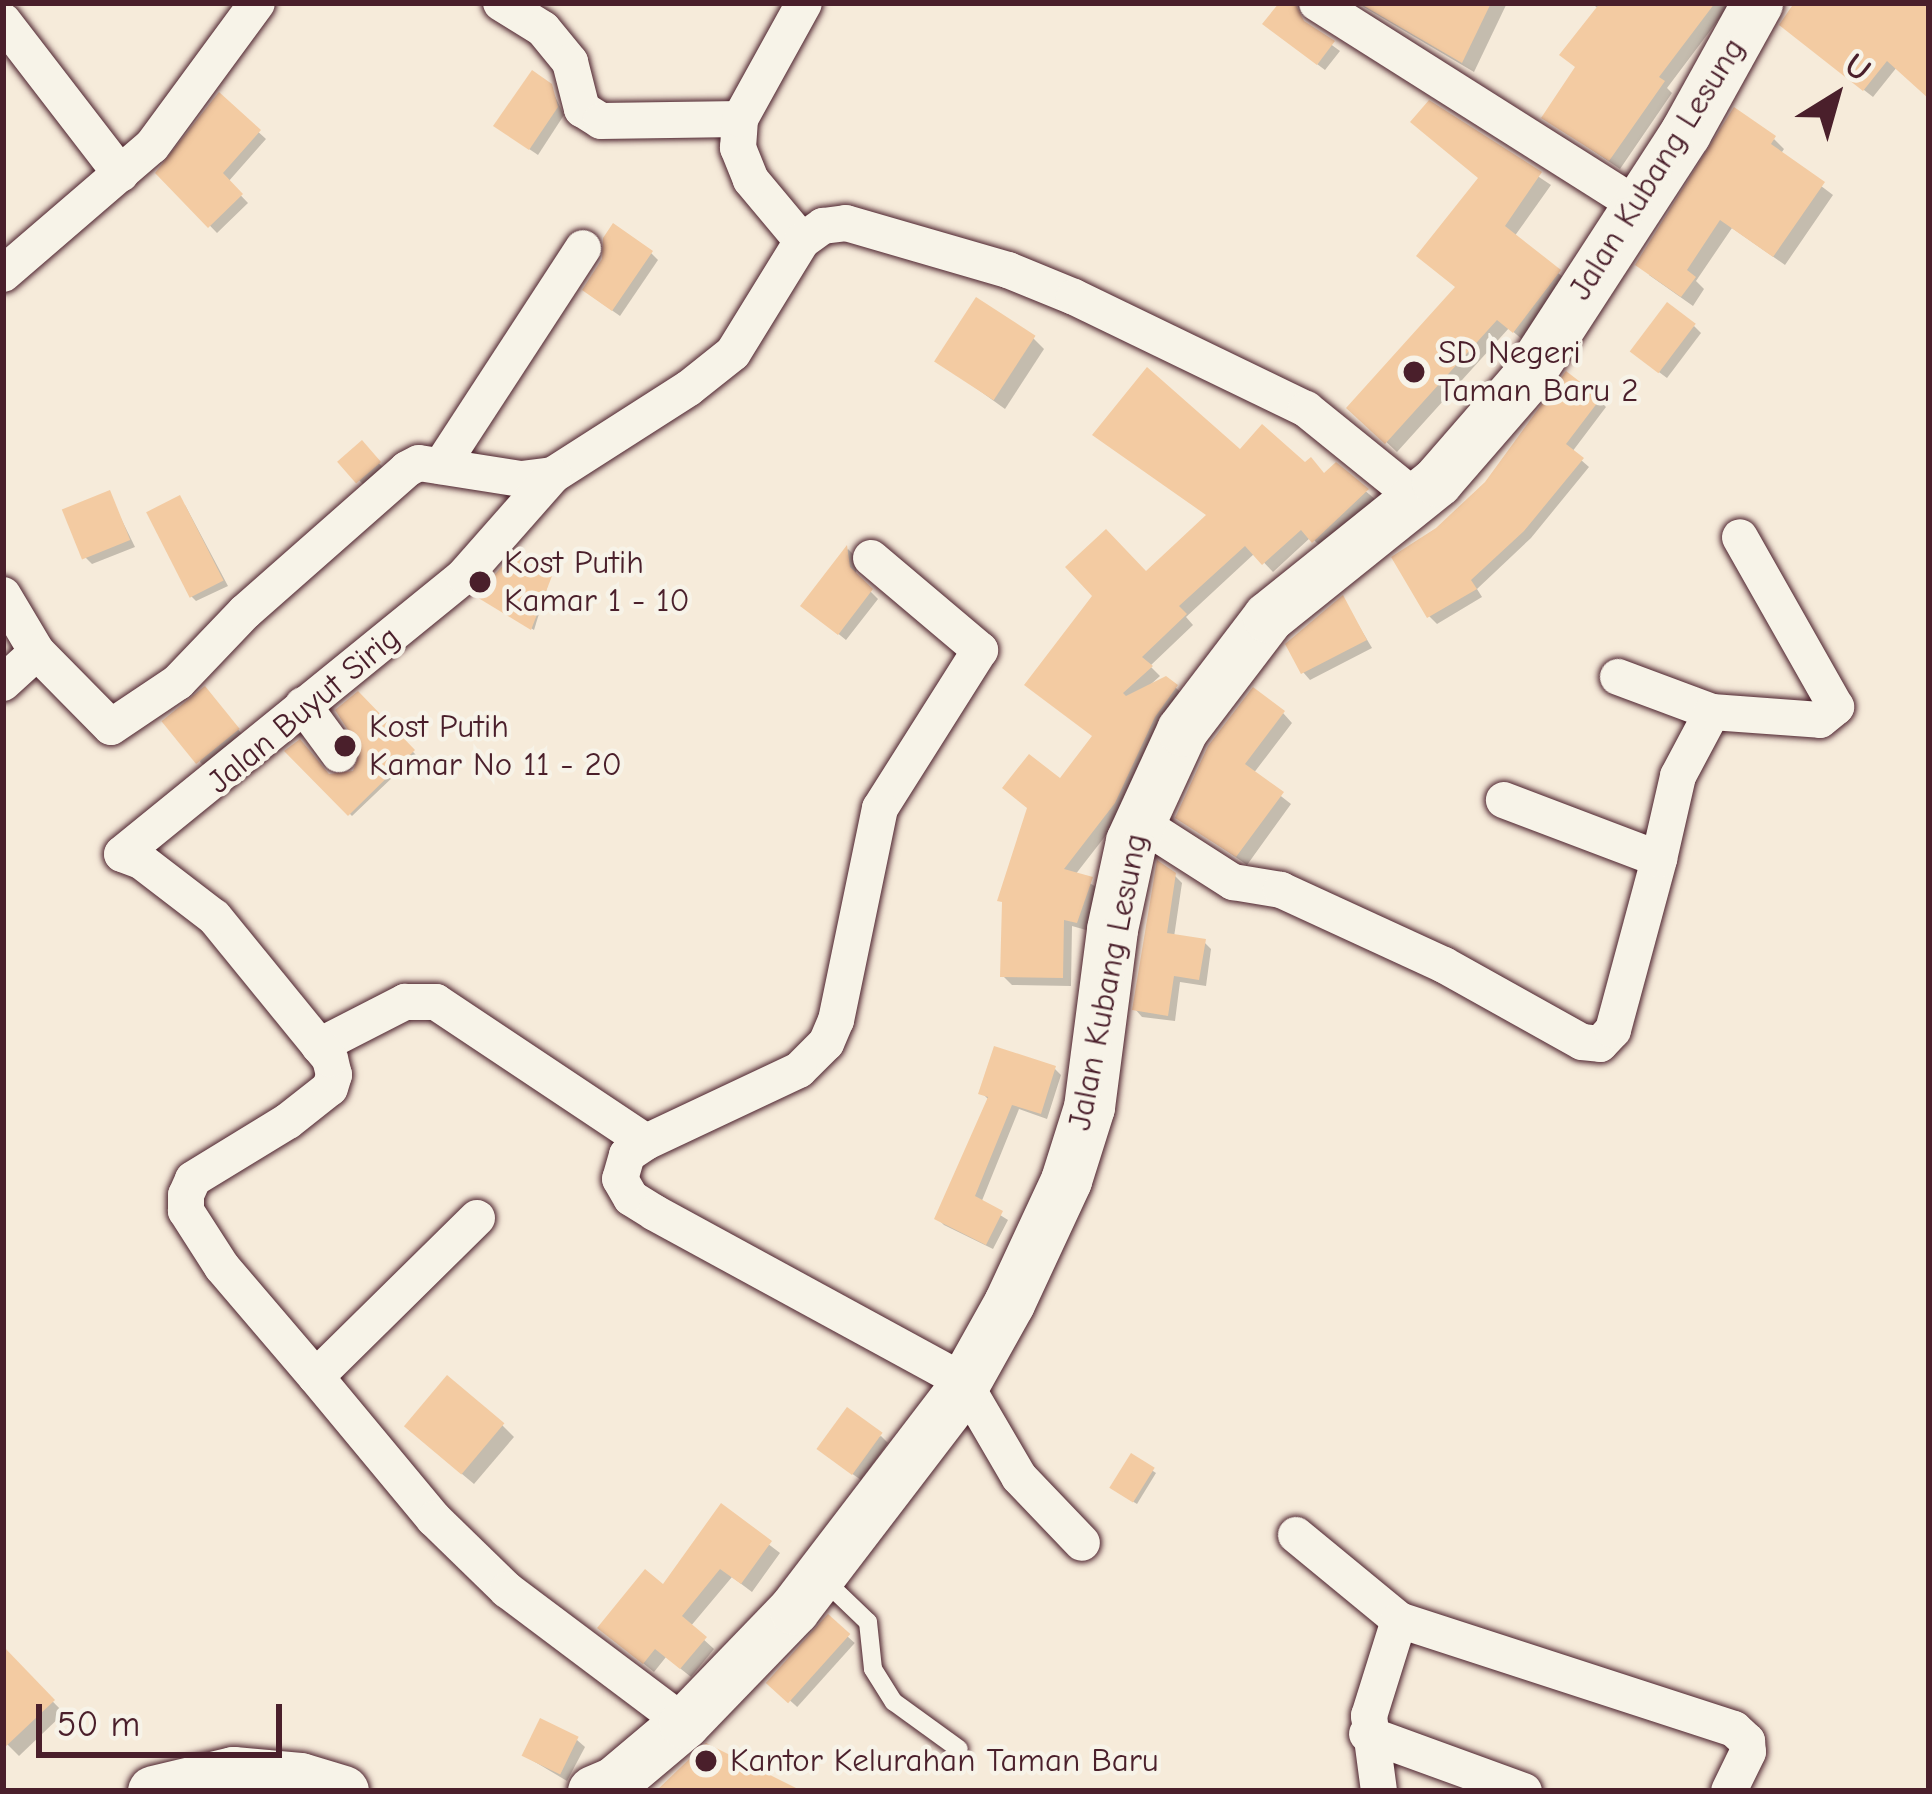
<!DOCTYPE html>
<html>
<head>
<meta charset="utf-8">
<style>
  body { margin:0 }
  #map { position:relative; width:1932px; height:1794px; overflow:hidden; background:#f6ebda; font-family:"Comic Neue",sans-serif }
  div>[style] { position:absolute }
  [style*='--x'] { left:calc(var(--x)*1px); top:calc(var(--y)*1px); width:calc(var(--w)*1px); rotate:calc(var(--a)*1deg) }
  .shadow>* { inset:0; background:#0003; transform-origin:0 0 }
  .building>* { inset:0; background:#f3cba2; transform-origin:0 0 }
  .roads { filter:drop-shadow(0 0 3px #4a1f2b) drop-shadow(0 0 3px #4a1f2b) }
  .lane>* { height:18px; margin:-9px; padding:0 9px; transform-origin:9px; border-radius:9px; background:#f7f3e8 }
  .street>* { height:36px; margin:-18px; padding:0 18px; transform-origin:18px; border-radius:18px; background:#f7f3e8 }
  .secondary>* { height:51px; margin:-25.5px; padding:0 25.5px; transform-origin:25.5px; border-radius:25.5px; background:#f7f3e8 }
  .dots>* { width:33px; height:33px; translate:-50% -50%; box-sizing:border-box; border:6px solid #f7f3e8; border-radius:50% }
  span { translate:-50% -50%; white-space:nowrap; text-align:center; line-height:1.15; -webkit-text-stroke:9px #f7f3e8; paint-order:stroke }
  .street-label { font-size:33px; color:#4a1f2b }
  .poi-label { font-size:33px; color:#4a1f2b }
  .left { translate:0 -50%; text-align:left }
  .frame { position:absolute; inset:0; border:6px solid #4a1f2b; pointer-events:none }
  .north { position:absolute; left:1776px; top:36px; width:120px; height:120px; -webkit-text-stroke:9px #f7f3e8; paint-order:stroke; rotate:37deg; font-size:33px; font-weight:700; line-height:48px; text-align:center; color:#4a1f2b }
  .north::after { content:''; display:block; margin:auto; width:42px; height:54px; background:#4a1f2b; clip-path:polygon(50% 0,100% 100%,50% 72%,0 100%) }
  .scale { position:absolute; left:36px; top:1704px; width:246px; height:54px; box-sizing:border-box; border:6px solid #4a1f2b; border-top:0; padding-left:15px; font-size:36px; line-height:42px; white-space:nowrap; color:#4a1f2b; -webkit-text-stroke:9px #f7f3e8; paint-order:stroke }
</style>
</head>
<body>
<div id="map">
  <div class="shadow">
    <i style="clip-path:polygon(1282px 3px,1290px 3px,1307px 27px,1340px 51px,1325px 70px,1273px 31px)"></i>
    <i style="clip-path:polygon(1357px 3px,1507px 3px,1474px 72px)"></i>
    <i style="clip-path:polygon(1591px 3px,1731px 3px,1667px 88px,1672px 93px,1620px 169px,1545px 118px,1578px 68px,1599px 9px)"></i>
    <i style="clip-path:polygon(1799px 3px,1929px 3px,1929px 96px,1897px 67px,1873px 97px,1791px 33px)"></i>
    <i style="clip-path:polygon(550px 86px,564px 115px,538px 155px,504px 132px)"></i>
    <i style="clip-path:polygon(220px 97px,266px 139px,228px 182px,248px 203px,217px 233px,159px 173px)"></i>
    <i style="clip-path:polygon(1429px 104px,1551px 185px,1514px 237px,1569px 282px,1524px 341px,1509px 328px,1397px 452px,1350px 408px,1458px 288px,1481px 178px)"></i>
    <i style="clip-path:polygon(1774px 139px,1784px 149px,1780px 155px,1833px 195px,1785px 265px,1732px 228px,1696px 281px,1704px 289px,1693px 306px,1649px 275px)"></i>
    <i style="clip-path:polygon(651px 253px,658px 260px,620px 316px,593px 297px,605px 260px)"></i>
    <i style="clip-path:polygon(1694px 326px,1701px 333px,1667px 378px,1640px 358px)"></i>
    <i style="clip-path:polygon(1033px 338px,1044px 349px,1005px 409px,937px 360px)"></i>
    <i style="clip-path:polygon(1599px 400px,1606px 407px,1572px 452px,1589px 467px,1531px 538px,1477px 589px,1482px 597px,1437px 624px,1429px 616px,1438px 530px,1488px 484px)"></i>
    <i style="left:361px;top:444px;width:37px;height:26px;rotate:47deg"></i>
    <i style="clip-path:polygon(1241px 454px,1305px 466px,1325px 477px,1336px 466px,1376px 500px,1323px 549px,1311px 537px,1273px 572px,1255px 553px,1186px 617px,1193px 625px,1150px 666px,1160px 676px,1150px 685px,1166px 679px,1185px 696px,1124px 812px,1075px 875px,1100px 889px,1086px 930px,1072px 926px,1071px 986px,1012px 985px,1003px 976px,1030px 809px,1060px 782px,1095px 737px,1146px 575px,1209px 517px)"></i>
    <i style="clip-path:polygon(109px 494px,135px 547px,92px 564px,85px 557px)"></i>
    <i style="clip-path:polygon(185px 505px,228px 586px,196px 601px,190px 595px)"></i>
    <i style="clip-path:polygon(848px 549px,857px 558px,856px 577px,878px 599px,846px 640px,804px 606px)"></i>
    <i style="clip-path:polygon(550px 578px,534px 630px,482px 598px)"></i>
    <i style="clip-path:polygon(1343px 599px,1372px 648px,1310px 680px,1303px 672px)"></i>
    <i style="clip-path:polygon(358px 695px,416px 755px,352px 816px,289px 751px,328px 777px,355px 774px,364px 750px)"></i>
    <i style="clip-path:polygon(212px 697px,245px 738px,207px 769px,200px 762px)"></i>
    <i style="clip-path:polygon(1283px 713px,1292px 723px,1253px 774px,1291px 804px,1247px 865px,1178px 817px)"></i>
    <i style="clip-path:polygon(1174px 875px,1182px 883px,1174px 937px,1204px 942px,1211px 949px,1206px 986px,1180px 982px,1175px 1021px,1142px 1017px,1135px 1009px)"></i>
    <i style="clip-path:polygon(1055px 1069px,1061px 1075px,1047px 1119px,1019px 1109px,981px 1203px,1008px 1220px,993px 1249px,944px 1225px,937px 1218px,989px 1100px,982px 1093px)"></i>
    <i style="clip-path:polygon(502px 1425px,514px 1437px,474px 1484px,419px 1438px)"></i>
    <i style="clip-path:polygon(881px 1436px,888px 1443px,861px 1480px,827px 1456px)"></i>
    <i style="clip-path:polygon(1132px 1457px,1156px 1473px,1137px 1504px,1116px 1491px)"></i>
    <i style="clip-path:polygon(721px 1508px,780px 1553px,752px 1592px,732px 1577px,690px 1627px,714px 1649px,691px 1677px,666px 1657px,654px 1672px,611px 1637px,663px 1588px)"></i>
    <i style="left:828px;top:1619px;width:36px;height:86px;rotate:42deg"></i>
    <i style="clip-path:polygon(3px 1651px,64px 1713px,19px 1756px,3px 1740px)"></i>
    <i style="clip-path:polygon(577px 1740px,585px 1747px,567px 1781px,525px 1756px)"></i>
  </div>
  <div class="building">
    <i style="clip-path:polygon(1279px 3px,1295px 3px,1304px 21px,1335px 41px,1317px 65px,1262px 24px)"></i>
    <i style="clip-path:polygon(1359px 3px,1491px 3px,1462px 63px)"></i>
    <i style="clip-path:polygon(1600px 3px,1715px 3px,1659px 77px,1665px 81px,1609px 161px,1541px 118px,1575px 67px,1559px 55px)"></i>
    <i style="clip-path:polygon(1794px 3px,1929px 3px,1929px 99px,1887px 61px,1863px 91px,1779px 25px)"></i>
    <i style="clip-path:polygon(532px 70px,552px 84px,558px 107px,529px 150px,493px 126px)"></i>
    <i style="clip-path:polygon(219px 92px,261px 130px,223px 173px,243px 194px,208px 228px,155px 173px)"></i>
    <i style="clip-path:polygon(1429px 100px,1542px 172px,1505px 226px,1561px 270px,1513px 333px,1497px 320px,1385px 444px,1346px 408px,1455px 287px,1416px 256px,1478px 178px,1410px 122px)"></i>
    <i style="clip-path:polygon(1734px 107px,1776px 136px,1771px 144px,1825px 182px,1773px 257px,1720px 220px,1687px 270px,1696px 277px,1681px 297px,1635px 265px)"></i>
    <i style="clip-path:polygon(613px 223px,653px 251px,612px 311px,582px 290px,602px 259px,603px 238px)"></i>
    <i style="left:976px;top:297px;width:71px;height:77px;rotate:33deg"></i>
    <i style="left:1667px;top:302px;width:36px;height:62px;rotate:37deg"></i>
    <i style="clip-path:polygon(1147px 367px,1240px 449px,1262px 424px,1305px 462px,1311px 457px,1324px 473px,1336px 462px,1369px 489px,1312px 543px,1301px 530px,1262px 565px,1245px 546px,1179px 606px,1187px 614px,1142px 657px,1153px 666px,1123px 693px,1126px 696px,1166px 676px,1178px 685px,1155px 717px,1115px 803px,1064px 869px,1093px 877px,1077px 923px,1064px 920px,1063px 978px,1000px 977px,1002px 902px,997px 901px,1027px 808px,1002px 788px,1029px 754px,1060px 778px,1092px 736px,1024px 685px,1092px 596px,1065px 567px,1106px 529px,1146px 571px,1206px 515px,1092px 435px)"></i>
    <i style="clip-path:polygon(1566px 371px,1601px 398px,1566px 444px,1584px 458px,1524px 531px,1471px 580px,1477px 589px,1427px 618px,1391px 557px,1436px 528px,1485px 482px)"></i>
    <i style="left:362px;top:440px;width:29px;height:33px;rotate:49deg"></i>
    <i style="left:110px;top:490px;width:54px;height:52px;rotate:68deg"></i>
    <i style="left:180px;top:495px;width:96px;height:38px;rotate:63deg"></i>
    <i style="clip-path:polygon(847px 545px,850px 567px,873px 589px,838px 635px,800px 606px)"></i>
    <i style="clip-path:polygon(517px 550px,552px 576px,531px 630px,475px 596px)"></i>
    <i style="clip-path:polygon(1343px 595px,1367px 640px,1301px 674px,1285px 644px)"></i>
    <i style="left:205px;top:686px;width:55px;height:56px;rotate:51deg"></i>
    <i style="clip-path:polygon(1253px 687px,1285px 711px,1245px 764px,1284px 792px,1236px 857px,1175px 818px,1208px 746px)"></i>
    <i style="clip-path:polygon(358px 691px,415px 750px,348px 816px,284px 751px,300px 739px,329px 774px,353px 771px,361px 750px,335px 710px)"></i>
    <i style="clip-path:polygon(1157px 860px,1176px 873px,1167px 933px,1206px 939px,1199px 980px,1174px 976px,1168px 1016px,1132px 1010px)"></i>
    <i style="clip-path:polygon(994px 1046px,1056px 1066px,1041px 1114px,1012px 1105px,975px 1196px,1003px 1211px,986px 1245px,934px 1219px,988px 1097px,978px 1094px)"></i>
    <i style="left:447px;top:1375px;width:75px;height:67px;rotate:40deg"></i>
    <i style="left:847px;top:1407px;width:44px;height:52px;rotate:36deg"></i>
    <i style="left:1131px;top:1453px;width:28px;height:41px;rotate:32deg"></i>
    <i style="clip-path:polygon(721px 1503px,772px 1541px,741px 1584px,720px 1569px,682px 1616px,707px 1637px,680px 1669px,655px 1649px,643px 1664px,597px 1628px,645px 1569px,663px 1584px)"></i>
    <i style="left:828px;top:1614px;width:30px;height:93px;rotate:42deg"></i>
    <i style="clip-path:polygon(3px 1646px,55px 1700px,3px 1749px)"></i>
    <i style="left:540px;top:1718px;width:43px;height:42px;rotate:26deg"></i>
    <i style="clip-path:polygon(706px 1743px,802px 1791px,656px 1791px)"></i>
  </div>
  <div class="roads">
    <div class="lane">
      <i style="--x:821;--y:1577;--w:65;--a:43.8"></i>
      <i style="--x:868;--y:1622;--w:47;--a:83.9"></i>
      <i style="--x:873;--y:1669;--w:39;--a:58"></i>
      <i style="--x:894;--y:1702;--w:80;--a:35.9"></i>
    </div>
    <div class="street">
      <i style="--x:501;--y:3;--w:49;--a:31.8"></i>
      <i style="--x:543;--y:29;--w:43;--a:50.7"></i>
      <i style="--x:570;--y:62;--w:49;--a:75.7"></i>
      <i style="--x:582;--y:109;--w:22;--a:32"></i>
      <i style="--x:601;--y:121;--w:139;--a:-0.8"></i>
      <i style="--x:1317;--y:3;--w:378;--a:32.3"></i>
      <i style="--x:3;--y:21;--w:193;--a:52.4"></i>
      <i style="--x:802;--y:241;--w:80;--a:-129.9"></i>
      <i style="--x:751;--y:180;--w:35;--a:-112"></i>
      <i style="--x:738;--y:148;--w:29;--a:-86"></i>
      <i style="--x:740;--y:119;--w:132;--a:-61.1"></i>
      <i style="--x:3;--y:274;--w:196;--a:-40.7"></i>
      <i style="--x:152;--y:146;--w:177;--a:-53.7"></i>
      <i style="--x:441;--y:466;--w:260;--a:-56.9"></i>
      <i style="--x:871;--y:558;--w:143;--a:40.2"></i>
      <i style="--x:980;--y:650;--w:187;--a:122.3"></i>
      <i style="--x:880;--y:808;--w:217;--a:101.7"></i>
      <i style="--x:836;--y:1020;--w:25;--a:113"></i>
      <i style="--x:826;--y:1043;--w:38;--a:135"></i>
      <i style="--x:799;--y:1070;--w:169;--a:154.8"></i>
      <i style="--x:646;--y:1142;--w:23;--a:146"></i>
      <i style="--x:627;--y:1155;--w:25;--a:106"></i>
      <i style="--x:620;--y:1179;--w:22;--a:60"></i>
      <i style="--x:631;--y:1198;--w:28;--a:32"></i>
      <i style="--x:655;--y:1213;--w:351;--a:28.6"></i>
      <i style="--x:963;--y:1381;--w:111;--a:59.7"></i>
      <i style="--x:1019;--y:1477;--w:91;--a:46.3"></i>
      <i style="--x:3;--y:595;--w:66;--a:59.2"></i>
      <i style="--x:1618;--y:677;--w:100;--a:20.4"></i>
      <i style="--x:3;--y:683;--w:46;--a:-42.4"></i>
      <i style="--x:37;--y:652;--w:105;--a:45.4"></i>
      <i style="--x:111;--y:727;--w:81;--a:-33.9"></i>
      <i style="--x:178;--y:682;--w:97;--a:-46.3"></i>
      <i style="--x:245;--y:612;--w:216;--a:-41.4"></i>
      <i style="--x:407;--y:469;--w:13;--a:-27"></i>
      <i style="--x:419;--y:463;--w:103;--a:8.9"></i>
      <i style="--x:521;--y:479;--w:32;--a:-7"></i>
      <i style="--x:553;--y:475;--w:161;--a:-32.6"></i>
      <i style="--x:689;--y:388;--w:56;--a:-38.5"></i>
      <i style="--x:733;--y:353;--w:132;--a:-58.4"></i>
      <i style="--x:802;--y:241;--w:26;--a:-36"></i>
      <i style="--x:823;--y:226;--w:23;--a:-7"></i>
      <i style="--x:846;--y:223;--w:169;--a:16.2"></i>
      <i style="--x:1008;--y:270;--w:71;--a:22.2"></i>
      <i style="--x:1074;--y:297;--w:258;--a:25.8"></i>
      <i style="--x:1306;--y:409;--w:143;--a:39"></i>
      <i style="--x:303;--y:705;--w:61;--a:53.7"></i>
      <i style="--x:1139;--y:822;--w:112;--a:32.6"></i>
      <i style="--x:1233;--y:882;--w:49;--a:9.5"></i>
      <i style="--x:1281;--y:890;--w:179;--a:24.7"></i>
      <i style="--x:1444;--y:965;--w:158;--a:29.2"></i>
      <i style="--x:1582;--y:1042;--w:18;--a:6"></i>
      <i style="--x:1600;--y:1044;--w:19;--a:-47"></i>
      <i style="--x:1613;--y:1030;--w:177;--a:-74.9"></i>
      <i style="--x:1659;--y:859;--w:166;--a:-159.2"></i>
      <i style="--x:1659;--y:859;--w:85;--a:-77.1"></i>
      <i style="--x:1678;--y:776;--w:72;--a:-62"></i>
      <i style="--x:1712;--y:712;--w:108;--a:4.2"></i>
      <i style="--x:1820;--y:720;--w:21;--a:-39"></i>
      <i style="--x:1836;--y:707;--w:195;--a:-119.5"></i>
      <i style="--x:319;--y:1046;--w:97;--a:-27.1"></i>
      <i style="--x:405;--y:1002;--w:31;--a:0"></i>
      <i style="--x:436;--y:1002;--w:252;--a:33.7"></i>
      <i style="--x:477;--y:1218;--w:226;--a:135.4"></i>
      <i style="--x:316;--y:1377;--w:185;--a:50.3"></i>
      <i style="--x:434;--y:1519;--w:102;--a:44.2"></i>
      <i style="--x:507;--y:1590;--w:221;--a:36.9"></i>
      <i style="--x:316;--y:1377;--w:145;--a:-130.5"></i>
      <i style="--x:222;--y:1267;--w:67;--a:-122.7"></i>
      <i style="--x:186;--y:1211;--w:16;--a:-90"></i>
      <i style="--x:186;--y:1195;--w:17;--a:-66"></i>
      <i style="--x:193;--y:1179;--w:111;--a:-31.4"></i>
      <i style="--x:288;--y:1121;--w:53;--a:-38.2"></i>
      <i style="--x:330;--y:1088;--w:14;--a:-73"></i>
      <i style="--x:334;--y:1075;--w:16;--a:-104"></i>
      <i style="--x:330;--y:1059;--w:183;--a:-129.2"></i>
      <i style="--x:214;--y:917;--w:92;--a:-142.5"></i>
      <i style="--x:141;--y:861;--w:20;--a:-160"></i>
      <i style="--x:122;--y:854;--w:441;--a:-39.1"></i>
      <i style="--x:464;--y:576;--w:135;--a:-48.6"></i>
      <i style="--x:1296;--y:1535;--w:134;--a:39.5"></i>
      <i style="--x:1367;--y:1734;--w:167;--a:20"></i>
      <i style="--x:1379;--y:1791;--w:76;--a:-97.6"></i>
      <i style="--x:1369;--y:1716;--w:101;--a:-72.6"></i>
      <i style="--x:1399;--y:1620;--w:352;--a:18"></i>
      <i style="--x:1734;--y:1729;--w:18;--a:43"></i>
      <i style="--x:1747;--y:1741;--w:11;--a:85"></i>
      <i style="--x:1748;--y:1752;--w:43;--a:116"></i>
    </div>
    <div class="secondary">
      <i style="--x:153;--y:1791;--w:82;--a:-13.4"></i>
      <i style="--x:233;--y:1772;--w:67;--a:5.1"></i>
      <i style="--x:300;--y:1778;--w:45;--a:16.8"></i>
      <i style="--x:593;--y:1791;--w:23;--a:-23"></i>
      <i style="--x:614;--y:1782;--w:92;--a:-40.1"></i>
      <i style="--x:684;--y:1723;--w:158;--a:-46"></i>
      <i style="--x:794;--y:1609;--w:268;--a:-52.6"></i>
      <i style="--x:957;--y:1396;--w:107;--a:-60.8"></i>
      <i style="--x:1009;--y:1303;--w:136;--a:-65.1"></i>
      <i style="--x:1066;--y:1180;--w:77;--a:-72.5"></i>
      <i style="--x:1089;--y:1107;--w:179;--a:-82.6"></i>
      <i style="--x:1112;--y:929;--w:90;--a:-77.8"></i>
      <i style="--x:1131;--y:841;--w:122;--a:-65.3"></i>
      <i style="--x:1182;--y:730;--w:142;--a:-52.7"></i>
      <i style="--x:1268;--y:617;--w:217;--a:-38.8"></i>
      <i style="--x:1437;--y:481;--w:133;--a:-49"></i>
      <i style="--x:1524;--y:381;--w:296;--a:-57"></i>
      <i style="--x:1685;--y:133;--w:149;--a:-61"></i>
    </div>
  </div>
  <div class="dots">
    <i style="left:1414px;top:372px;background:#4a1f2b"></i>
    <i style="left:480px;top:582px;background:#4a1f2b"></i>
    <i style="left:345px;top:746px;background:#4a1f2b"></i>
    <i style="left:706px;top:1761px;background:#4a1f2b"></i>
  </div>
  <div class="street-label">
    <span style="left:1657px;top:169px;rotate:-58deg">Jalan Kubang Lesung</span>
    <span style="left:304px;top:710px;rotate:-40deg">Jalan Buyut Sirig</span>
    <span style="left:1108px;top:982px;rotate:-79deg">Jalan Kubang Lesung</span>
  </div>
  <div class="poi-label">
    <span class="left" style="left:1438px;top:372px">SD Negeri<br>Taman Baru 2</span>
    <span class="left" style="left:504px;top:582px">Kost Putih<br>Kamar 1 - 10</span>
    <span class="left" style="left:369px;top:746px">Kost Putih<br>Kamar No 11 - 20</span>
    <span class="left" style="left:730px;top:1761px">Kantor Kelurahan Taman Baru</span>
  </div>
  <div class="frame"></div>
  <div class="north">U</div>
  <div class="scale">50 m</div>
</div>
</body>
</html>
